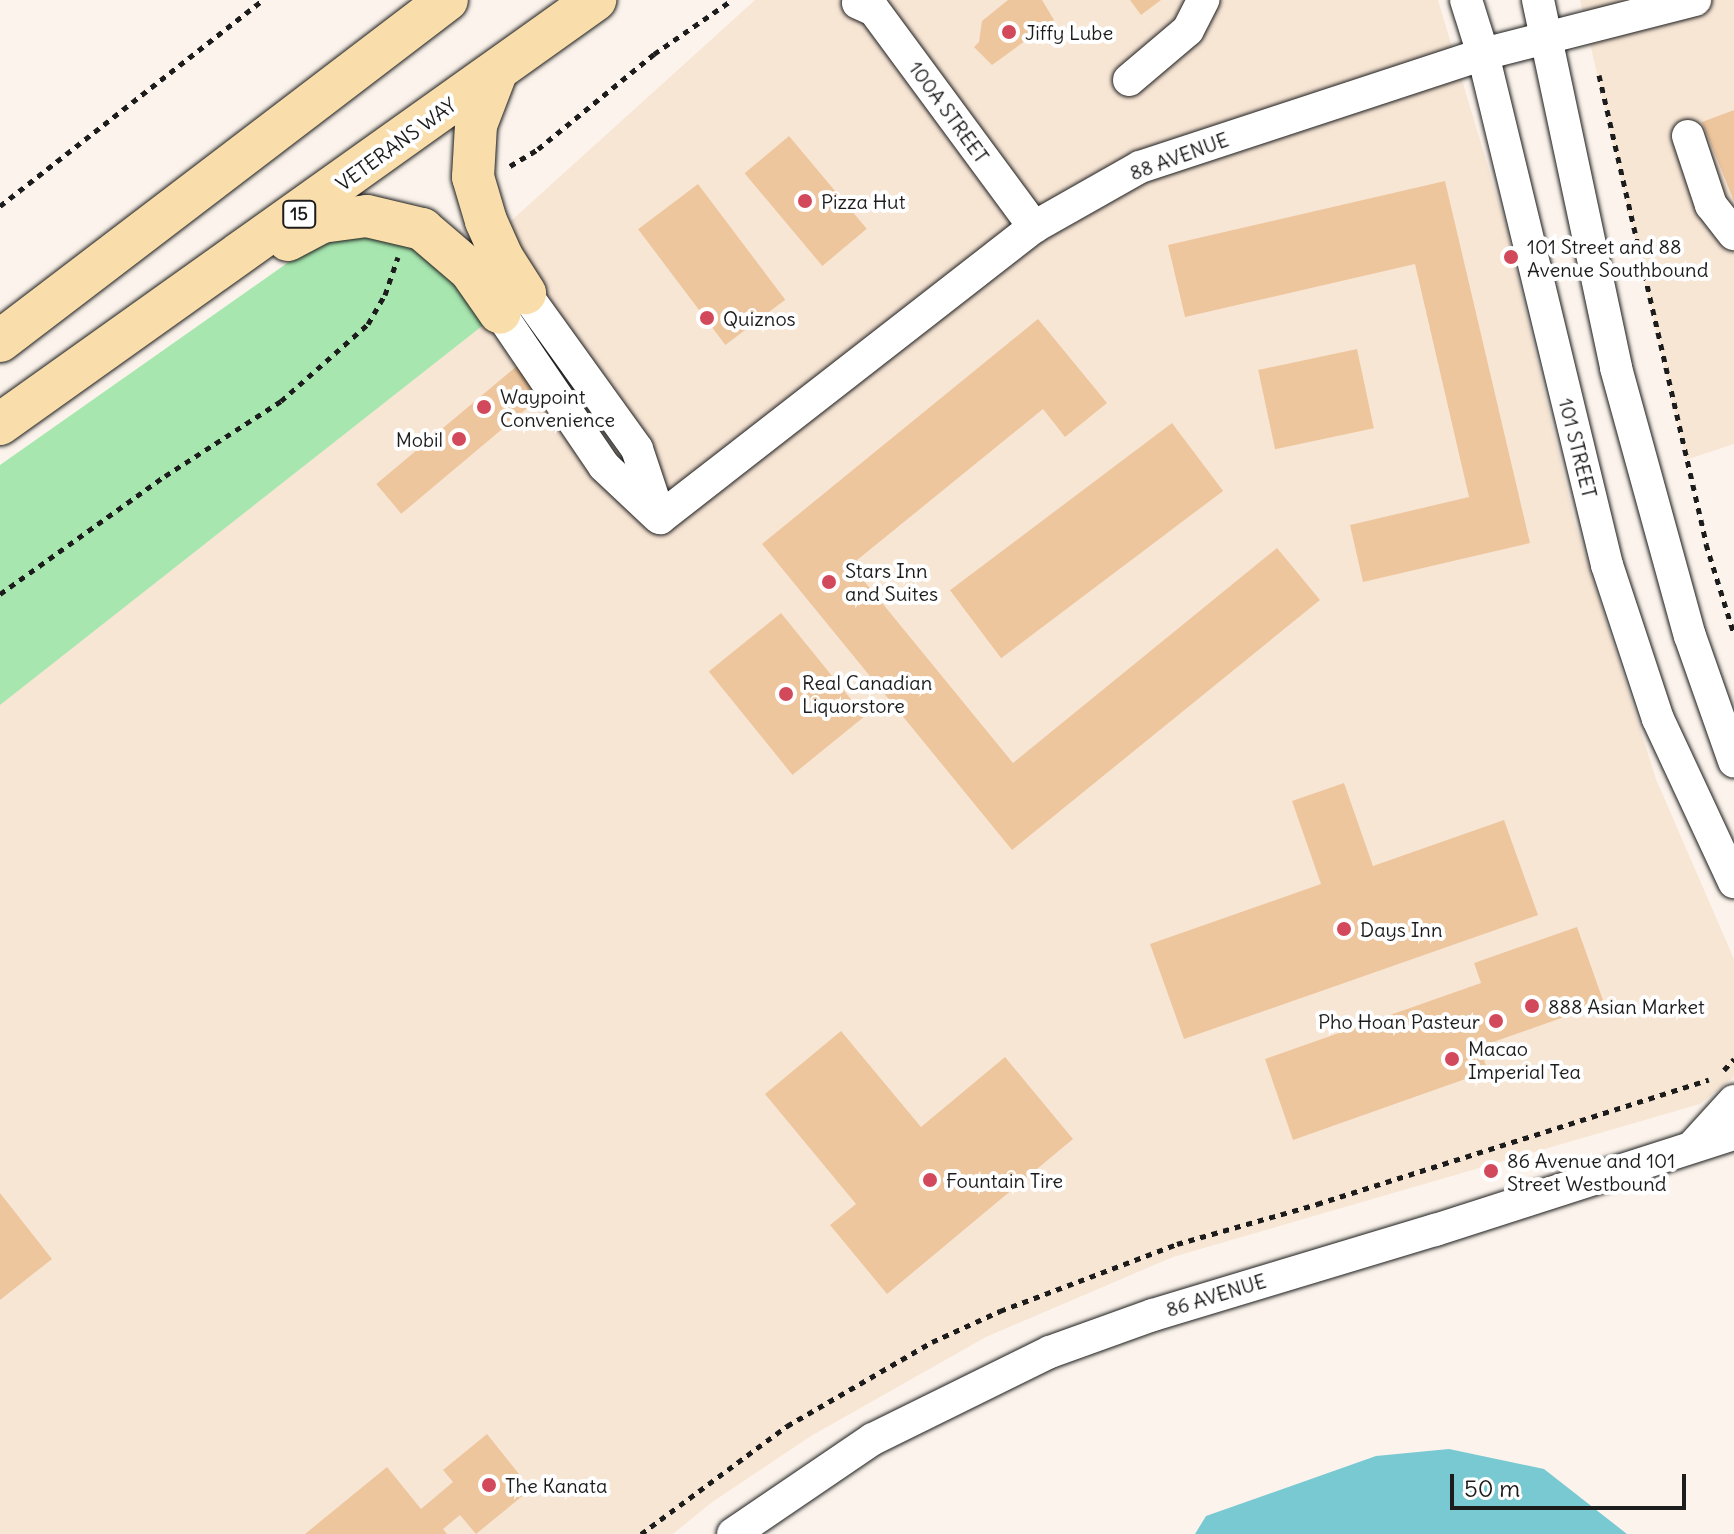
<!DOCTYPE html>
<html>
<head>
<meta charset="utf-8">
<style>
  body { margin:0 }
  #map { position:relative; width:1734px; height:1534px; overflow:hidden; background:#fcf4ec; font-family:Delius,sans-serif }
  div>[style] { position:absolute }
  [style*='--x'] { left:calc(var(--x)*1px); top:calc(var(--y)*1px); width:calc(var(--w)*1px); rotate:calc(var(--a)*1deg) }
  .built>* { inset:0; background:#f8e6d5 }
  .green>* { inset:0; background:#a7e7af }
  .water>* { inset:0; background:#79c9d2 }
  .building>* { inset:0; background:#eec69e; transform-origin:0 0 }
  .path>* { height:5px; margin-top:-2.5px; transform-origin:0; background:repeating-linear-gradient(90deg,#1c1c1c 0 6px,transparent 0 12px) }
  .roads { filter:drop-shadow(0 0 2px #1c1c1c) drop-shadow(0 0 2px #1c1c1c) }
  .minor>* { height:32px; margin:-16px; padding:0 16px; transform-origin:16px; border-radius:16px; background:#fff }
  .major>* { height:42px; margin:-21px; padding:0 21px; transform-origin:21px; border-radius:21px; background:#f9deab }
  .dots>* { width:22px; height:22px; translate:-50% -50%; box-sizing:border-box; border:4px solid #fff; border-radius:50% }
  span { translate:-50% -50%; white-space:nowrap; text-align:center; line-height:1.15; -webkit-text-stroke:8px #fff; paint-order:stroke }
  .shield-label span { padding:2px 6px; background:#fff; border:2px solid; border-radius:6px; -webkit-text-stroke-width:0 }
  .shield-label { font-size:18px; color:#1c1c1c; font-weight:700 }
  .poi-label { font-size:20px; color:#1c1c1c }
  .left { translate:0 -50%; text-align:left }
  .right { translate:-100% -50%; text-align:right }
  .street-label { font-size:20px; color:#1c1c1c }
  .scale { position:absolute; left:1450px; top:1474px; width:236px; height:36px; box-sizing:border-box; border:4px solid #1c1c1c; border-top:0; padding-left:10px; font-size:24px; line-height:28px; white-space:nowrap; color:#1c1c1c; -webkit-text-stroke:6px #fff; paint-order:stroke }
</style>
</head>
<body>
<div id="map">
  <div class="built">
    <i style="clip-path:polygon(755px 0,1438px 0,1505px 223px,1575px 523px,1656px 779px,1734px 959px,1734px 1077px,1700px 1104px,1173px 1257px,986px 1337px,811px 1436px,711px 1503px,673px 1534px,0 1534px,0 683px)"></i>
    <i style="clip-path:polygon(1580px 0,1734px 0,1734px 444px,1686px 460px)"></i>
  </div>
  <div class="green">
    <i style="clip-path:polygon(361px 231px,433px 249px,491px 319px,0 705px,0 465px,310px 247px)"></i>
  </div>
  <div class="water">
    <i style="clip-path:polygon(1449px 1449px,1544px 1469px,1627px 1534px,1195px 1534px,1206px 1516px,1376px 1456px)"></i>
  </div>
  <div class="building">
    <i style="clip-path:polygon(1008px 0,1042px 0,1054px 20px,992px 65px,974px 47px,979px 42px,982px 21px)"></i>
    <i style="clip-path:polygon(1130px 0,1161px 0,1141px 15px)"></i>
    <i style="clip-path:polygon(1734px 110px,1734px 201px,1702px 122px)"></i>
    <i style="left:789px;top:136px;width:121px;height:58px;rotate:50deg"></i>
    <i style="clip-path:polygon(1445px 181px,1530px 543px,1363px 582px,1350px 525px,1469px 497px,1415px 264px,1185px 317px,1168px 245px)"></i>
    <i style="left:698px;top:184px;width:145px;height:75px;rotate:53deg"></i>
    <i style="clip-path:polygon(1038px 319px,1107px 403px,1065px 437px,1043px 409px,851px 565px,1013px 763px,1277px 548px,1320px 600px,1012px 850px,762px 544px)"></i>
    <i style="left:1357px;top:349px;width:81px;height:101px;rotate:78deg"></i>
    <i style="left:518px;top:365px;width:39px;height:185px;rotate:50deg"></i>
    <i style="left:1172px;top:423px;width:85px;height:278px;rotate:53deg"></i>
    <i style="left:781px;top:613px;width:133px;height:93px;rotate:51deg"></i>
    <i style="clip-path:polygon(1344px 783px,1373px 866px,1504px 820px,1538px 915px,1184px 1039px,1150px 944px,1321px 884px,1292px 801px)"></i>
    <i style="clip-path:polygon(1577px 927px,1604px 1003px,1479px 1047px,1488px 1071px,1293px 1140px,1265px 1059px,1481px 983px,1474px 963px)"></i>
    <i style="clip-path:polygon(841px 1031px,921px 1127px,1005px 1057px,1073px 1139px,887px 1294px,830px 1225px,856px 1204px,765px 1094px)"></i>
    <i style="clip-path:polygon(0 1193px,52px 1259px,0 1300px)"></i>
    <i style="clip-path:polygon(487px 1434px,531px 1489px,476px 1534px,460px 1515px,443px 1529px,447px 1534px,305px 1534px,387px 1467px,421px 1509px,453px 1482px,443px 1470px)"></i>
  </div>
  <div class="path">
    <i style="--x:1599;--y:75;--w:481;--a:77.1"></i>
    <i style="--x:1706;--y:544;--w:94;--a:72.7"></i>
    <i style="--x:510;--y:166;--w:33;--a:-31"></i>
    <i style="--x:538;--y:149;--w:150;--a:-39.3"></i>
    <i style="--x:654;--y:54;--w:95;--a:-34.7"></i>
    <i style="--x:0;--y:206;--w:334;--a:-38.1"></i>
    <i style="--x:0;--y:594;--w:203;--a:-35.6"></i>
    <i style="--x:165;--y:476;--w:138;--a:-32.9"></i>
    <i style="--x:281;--y:401;--w:116;--a:-41.5"></i>
    <i style="--x:368;--y:324;--w:34;--a:-60"></i>
    <i style="--x:385;--y:295;--w:40;--a:-71.1"></i>
    <i style="--x:1724;--y:1070;--w:15;--a:-48"></i>
    <i style="--x:641;--y:1534;--w:182;--a:-36.5"></i>
    <i style="--x:787;--y:1426;--w:168;--a:-30.1"></i>
    <i style="--x:932;--y:1342;--w:75;--a:-24.5"></i>
    <i style="--x:1000;--y:1311;--w:189;--a:-20.7"></i>
    <i style="--x:1177;--y:1244;--w:146;--a:-15.9"></i>
    <i style="--x:1317;--y:1204;--w:411;--a:-17.6"></i>
  </div>
  <div class="roads">
    <div class="minor">
      <i style="--x:1466;--y:0;--w:57;--a:72.5"></i>
      <i style="--x:1483;--y:54;--w:526;--a:76.36"></i>
      <i style="--x:1607;--y:565;--w:162;--a:71.7"></i>
      <i style="--x:1658;--y:719;--w:180;--a:65"></i>
      <i style="--x:1538;--y:0;--w:376;--a:78"></i>
      <i style="--x:1616;--y:368;--w:278;--a:74.6"></i>
      <i style="--x:1690;--y:636;--w:133;--a:70.6"></i>
      <i style="--x:858;--y:3;--w:17;--a:24"></i>
      <i style="--x:874;--y:10;--w:270;--a:53.6"></i>
      <i style="--x:1129;--y:80;--w:77;--a:-40.3"></i>
      <i style="--x:1188;--y:30;--w:34;--a:-63"></i>
      <i style="--x:1688;--y:136;--w:73;--a:71.6"></i>
      <i style="--x:1711;--y:205;--w:37;--a:52"></i>
      <i style="--x:525;--y:293;--w:192;--a:54.3"></i>
      <i style="--x:637;--y:449;--w:73;--a:71.6"></i>
      <i style="--x:500;--y:313;--w:185;--a:55.8"></i>
      <i style="--x:604;--y:466;--w:73;--a:43.3"></i>
      <i style="--x:660;--y:518;--w:474;--a:-37.9"></i>
      <i style="--x:1034;--y:227;--w:122;--a:-29.5"></i>
      <i style="--x:1140;--y:167;--w:361;--a:-18.2"></i>
      <i style="--x:1483;--y:54;--w:219;--a:-14.3"></i>
      <i style="--x:1693;--y:1146;--w:61;--a:-47.7"></i>
      <i style="--x:733;--y:1534;--w:169;--a:-34.2"></i>
      <i style="--x:873;--y:1439;--w:197;--a:-26.2"></i>
      <i style="--x:1050;--y:1352;--w:109;--a:-19.8"></i>
      <i style="--x:1153;--y:1315;--w:295;--a:-16.8"></i>
      <i style="--x:1435;--y:1230;--w:314;--a:-17.8"></i>
    </div>
    <div class="major">
      <i style="--x:496;--y:73;--w:56;--a:111"></i>
      <i style="--x:476;--y:125;--w:52;--a:93.3"></i>
      <i style="--x:473;--y:177;--w:46;--a:73.5"></i>
      <i style="--x:486;--y:221;--w:39;--a:66"></i>
      <i style="--x:502;--y:257;--w:43;--a:57.4"></i>
      <i style="--x:288;--y:240;--w:38;--a:-28"></i>
      <i style="--x:322;--y:222;--w:45;--a:-7.6"></i>
      <i style="--x:367;--y:216;--w:57;--a:13.3"></i>
      <i style="--x:422;--y:229;--w:63;--a:40.5"></i>
      <i style="--x:470;--y:270;--w:52;--a:55.1"></i>
      <i style="--x:0;--y:341;--w:562;--a:-37.34"></i>
      <i style="--x:0;--y:424;--w:731;--a:-35.47"></i>
    </div>
  </div>
  <div class="dots">
    <i style="left:1009px;top:32px;background:#d1495b"></i>
    <i style="left:805px;top:201px;background:#d1495b"></i>
    <i style="left:1511px;top:257px;background:#d1495b"></i>
    <i style="left:707px;top:318px;background:#d1495b"></i>
    <i style="left:484px;top:407px;background:#d1495b"></i>
    <i style="left:459px;top:439px;background:#d1495b"></i>
    <i style="left:829px;top:582px;background:#d1495b"></i>
    <i style="left:786px;top:694px;background:#d1495b"></i>
    <i style="left:1344px;top:929px;background:#d1495b"></i>
    <i style="left:1532px;top:1006px;background:#d1495b"></i>
    <i style="left:1496px;top:1021px;background:#d1495b"></i>
    <i style="left:1452px;top:1059px;background:#d1495b"></i>
    <i style="left:1491px;top:1171px;background:#d1495b"></i>
    <i style="left:930px;top:1180px;background:#d1495b"></i>
    <i style="left:489px;top:1485px;background:#d1495b"></i>
  </div>
  <div class="shield-label">
    <span style="left:299px;top:214px">15</span>
  </div>
  <div class="poi-label">
    <span class="left" style="left:1025px;top:32px">Jiffy Lube</span>
    <span class="left" style="left:821px;top:201px">Pizza Hut</span>
    <span class="left" style="left:1527px;top:258px">101 Street and 88<br>Avenue Southbound</span>
    <span class="left" style="left:723px;top:318px">Quiznos</span>
    <span class="left" style="left:500px;top:408px">Waypoint<br>Convenience</span>
    <span class="right" style="left:443px;top:439px">Mobil</span>
    <span class="left" style="left:845px;top:582px">Stars Inn<br>and Suites</span>
    <span class="left" style="left:802px;top:694px">Real Canadian<br>Liquorstore</span>
    <span class="left" style="left:1360px;top:929px">Days Inn</span>
    <span class="left" style="left:1548px;top:1006px">888 Asian Market</span>
    <span class="right" style="left:1480px;top:1021px">Pho Hoan Pasteur</span>
    <span class="left" style="left:1468px;top:1060px">Macao<br>Imperial Tea</span>
    <span class="left" style="left:1507px;top:1172px">86 Avenue and 101<br>Street Westbound</span>
    <span class="left" style="left:946px;top:1180px">Fountain Tire</span>
    <span class="left" style="left:505px;top:1485px">The Kanata</span>
  </div>
  <div class="street-label">
    <span style="left:949px;top:112px;rotate:54deg">100A STREET</span>
    <span style="left:396px;top:144px;rotate:-36deg">VETERANS WAY</span>
    <span style="left:1179px;top:156px;rotate:-20deg">88 AVENUE</span>
    <span style="left:1578px;top:448px;rotate:76deg">101 STREET</span>
    <span style="left:1216px;top:1295px;rotate:-17deg">86 AVENUE</span>
  </div>
  <div class="scale">50 m</div>
</div>
</body>
</html>
